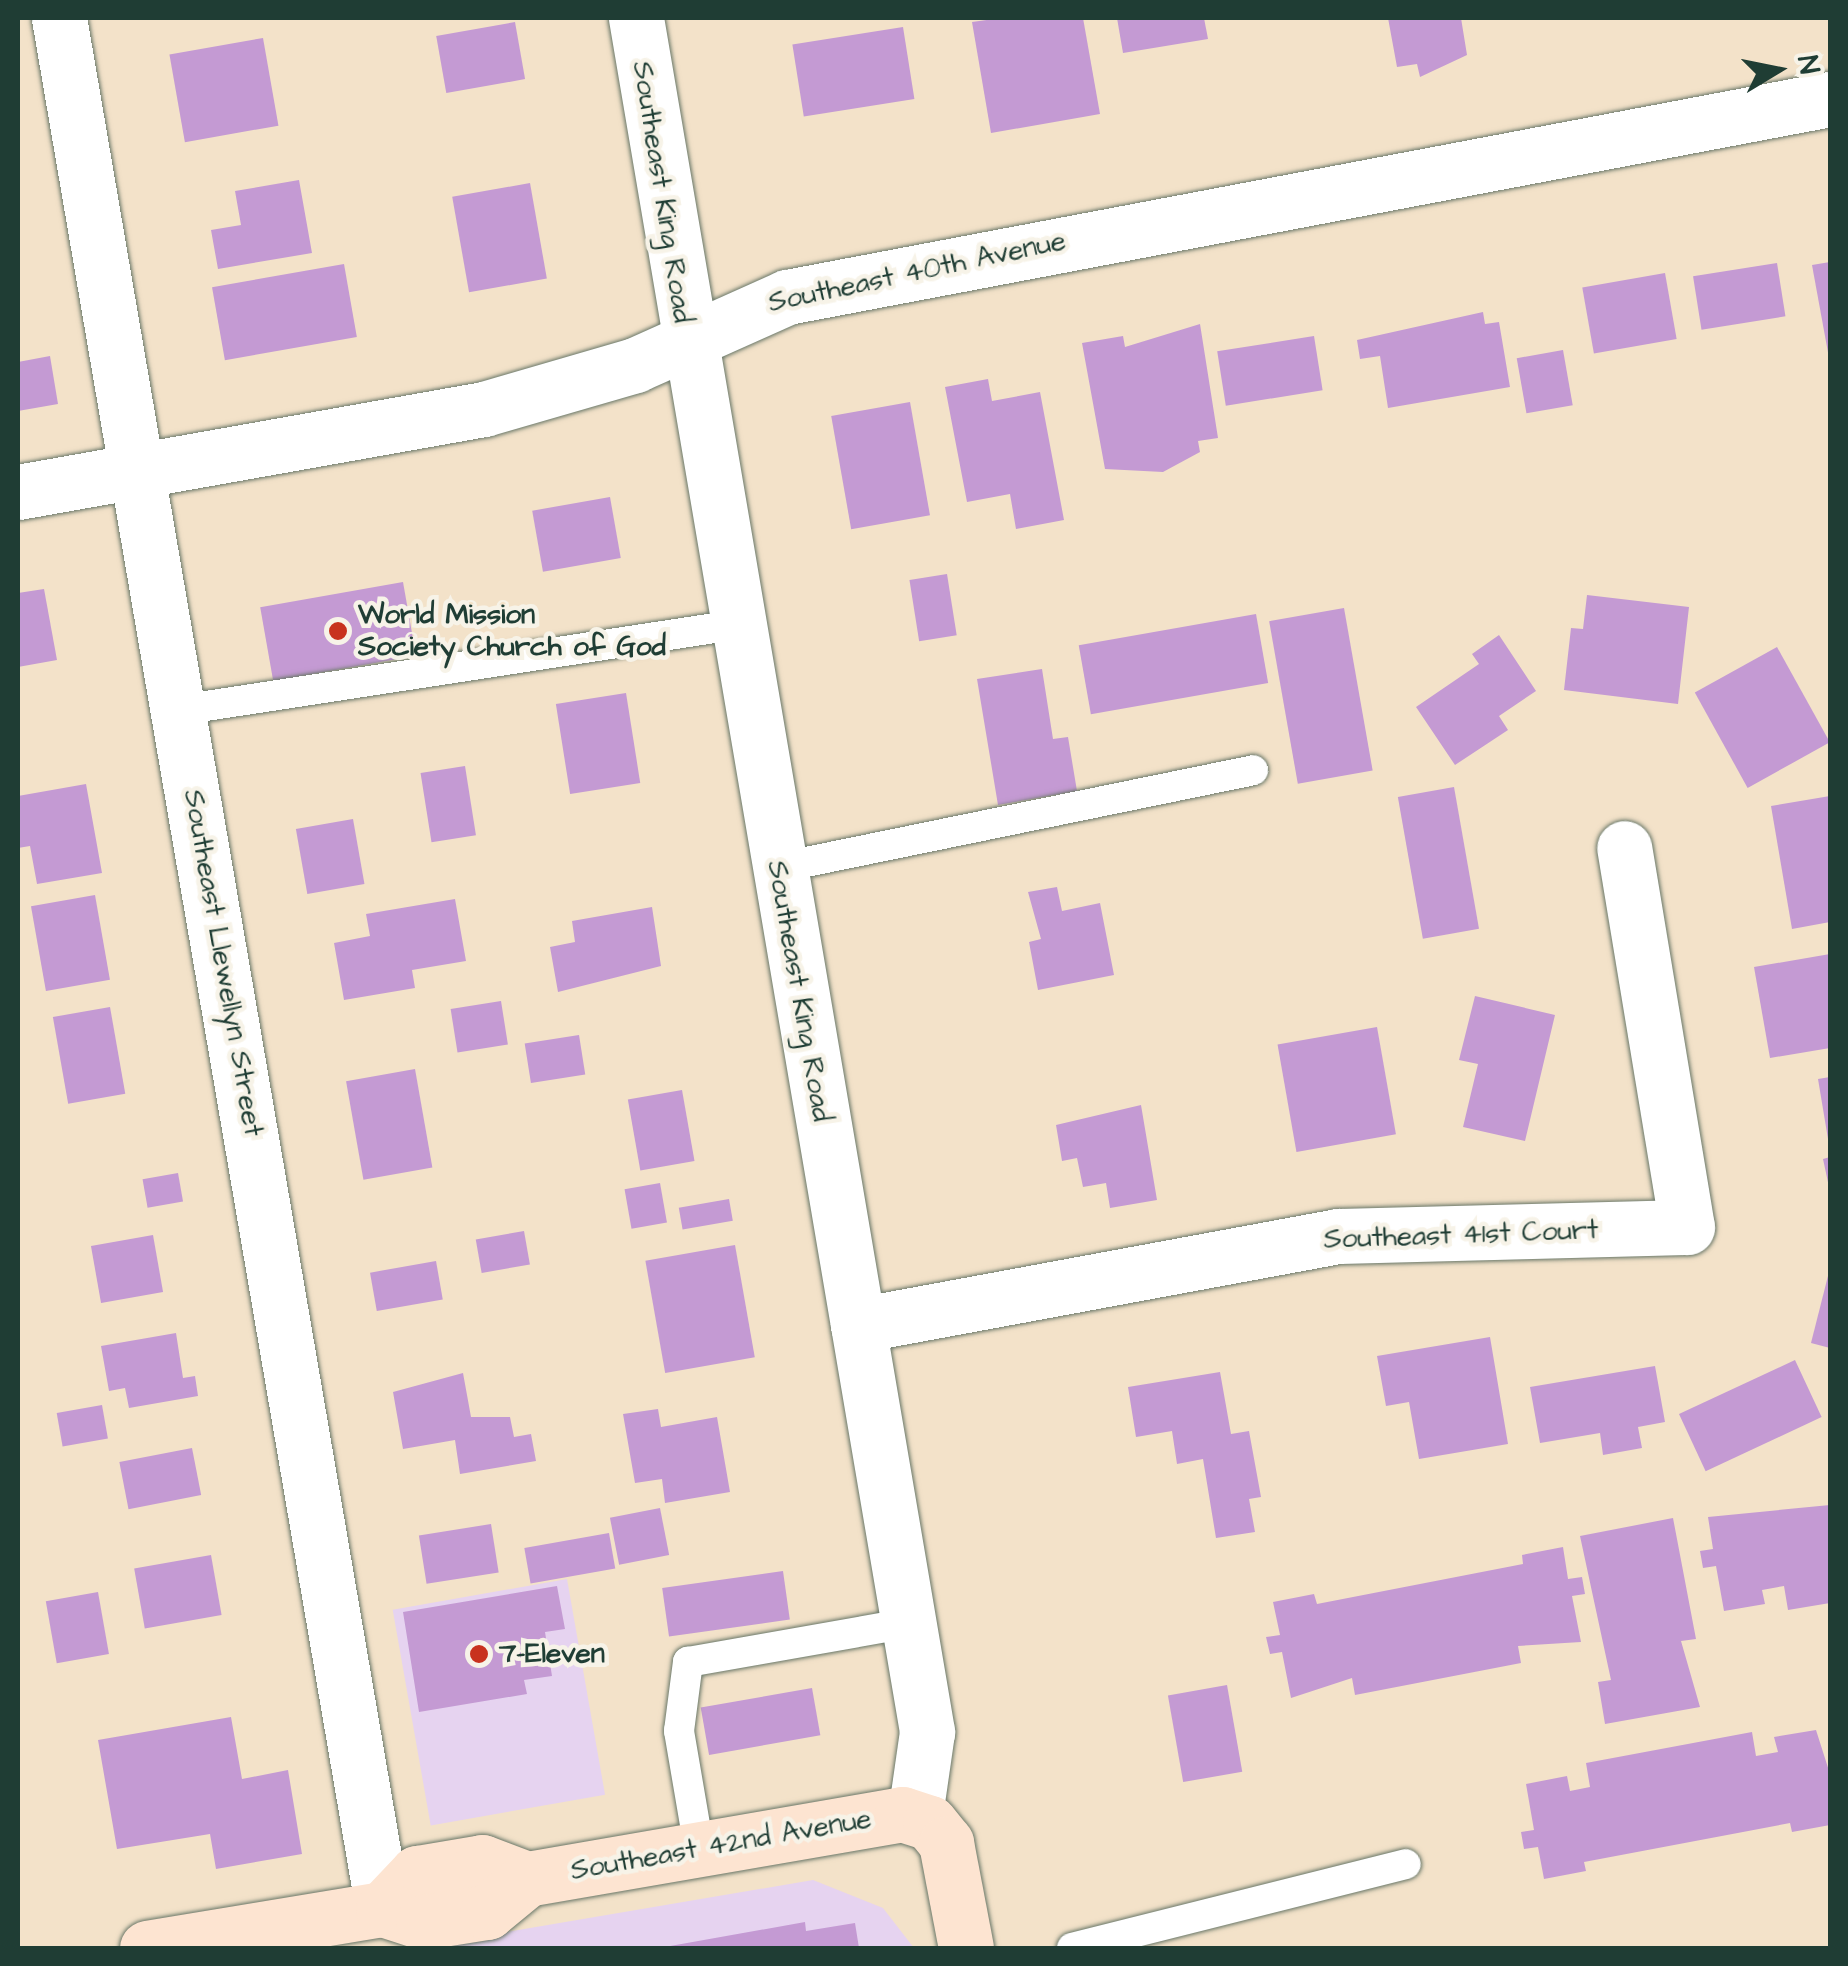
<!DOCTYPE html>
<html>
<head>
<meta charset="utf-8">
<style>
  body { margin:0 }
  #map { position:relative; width:1848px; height:1966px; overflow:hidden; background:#f3e2c9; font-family:"Architects Daughter",sans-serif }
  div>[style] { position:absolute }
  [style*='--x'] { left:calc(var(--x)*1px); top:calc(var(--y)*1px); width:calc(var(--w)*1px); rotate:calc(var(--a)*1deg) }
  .built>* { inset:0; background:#e6d3f0; transform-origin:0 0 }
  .building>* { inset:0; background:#c49ad3; transform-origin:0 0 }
  .roads { filter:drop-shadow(0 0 2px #697768) drop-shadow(0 0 2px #697768) }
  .lane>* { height:30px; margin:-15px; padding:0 15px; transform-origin:15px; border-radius:15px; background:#fff }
  .street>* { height:55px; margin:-27.5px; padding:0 27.5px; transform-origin:27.5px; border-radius:27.5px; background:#fff }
  .secondary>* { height:55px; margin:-27.5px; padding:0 27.5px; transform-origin:27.5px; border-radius:27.5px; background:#fde4d1 }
  .dots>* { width:28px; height:28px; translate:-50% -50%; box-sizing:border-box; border:5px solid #f7f3e8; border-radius:50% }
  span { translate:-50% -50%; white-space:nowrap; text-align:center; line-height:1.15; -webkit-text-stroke:9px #f7f3e8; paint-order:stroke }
  .street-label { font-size:28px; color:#1f3d34 }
  .poi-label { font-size:28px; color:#1f3d34; font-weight:700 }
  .left { translate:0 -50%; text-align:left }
  .frame { position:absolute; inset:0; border:20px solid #1f3d34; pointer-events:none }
  .north { position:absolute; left:1728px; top:20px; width:100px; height:100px; -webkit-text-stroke:8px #f7f3e8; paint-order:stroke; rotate:80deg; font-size:28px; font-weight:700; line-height:40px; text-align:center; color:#1f3d34 }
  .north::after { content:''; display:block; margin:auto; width:35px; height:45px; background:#1f3d34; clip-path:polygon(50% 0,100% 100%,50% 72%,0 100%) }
</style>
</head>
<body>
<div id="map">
  <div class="built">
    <i style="left:567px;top:1579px;width:219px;height:177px;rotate:80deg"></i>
    <i style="clip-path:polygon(813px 1880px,883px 1908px,914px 1948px,413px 1948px)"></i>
  </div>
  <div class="building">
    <i style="clip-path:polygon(1001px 18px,1083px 18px,1100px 114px,991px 133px,972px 22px)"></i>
    <i style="clip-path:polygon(1117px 18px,1204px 18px,1208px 39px,1123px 53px)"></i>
    <i style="clip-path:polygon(1388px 18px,1461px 18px,1467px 55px,1420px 77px,1417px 64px,1397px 67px)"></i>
    <i style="left:515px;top:22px;width:58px;height:80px;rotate:80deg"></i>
    <i style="left:903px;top:27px;width:73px;height:112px;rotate:81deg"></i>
    <i style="left:263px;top:38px;width:89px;height:95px;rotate:80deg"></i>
    <i style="clip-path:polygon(299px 180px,312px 253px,218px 269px,211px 230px,241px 225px,235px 191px)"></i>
    <i style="left:530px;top:183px;width:97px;height:79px;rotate:80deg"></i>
    <i style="clip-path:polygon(1830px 262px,1830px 358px,1829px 358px,1812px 265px)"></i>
    <i style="left:1777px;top:263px;width:54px;height:85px;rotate:81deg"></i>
    <i style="left:344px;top:264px;width:74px;height:134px;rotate:80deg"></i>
    <i style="left:1665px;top:273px;width:67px;height:84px;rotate:80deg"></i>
    <i style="clip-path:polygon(1483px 312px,1485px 324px,1499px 322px,1510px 387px,1388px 408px,1380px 356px,1360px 359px,1357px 340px)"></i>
    <i style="clip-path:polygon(1200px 324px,1218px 438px,1198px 441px,1200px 452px,1163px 472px,1105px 469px,1082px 343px,1123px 336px,1125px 347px)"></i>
    <i style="left:1314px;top:336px;width:55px;height:98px;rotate:81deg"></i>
    <i style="left:1563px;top:350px;width:56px;height:47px;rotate:80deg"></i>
    <i style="clip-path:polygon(50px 356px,58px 404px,18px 411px,18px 362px)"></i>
    <i style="clip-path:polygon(988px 379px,992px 401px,1040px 392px,1064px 520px,1016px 529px,1010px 494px,967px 502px,945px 387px)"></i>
    <i style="left:910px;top:402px;width:115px;height:80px;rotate:80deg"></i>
    <i style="left:610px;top:497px;width:62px;height:79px;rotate:80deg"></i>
    <i style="left:947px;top:574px;width:62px;height:38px;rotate:81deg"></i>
    <i style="left:403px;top:582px;width:75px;height:145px;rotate:80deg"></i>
    <i style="clip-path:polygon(44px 589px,57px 660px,18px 667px,18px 593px)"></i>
    <i style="clip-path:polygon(1587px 595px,1689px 607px,1678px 704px,1564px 690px,1571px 628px,1583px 629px)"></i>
    <i style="left:1344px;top:608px;width:165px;height:76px;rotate:80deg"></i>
    <i style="left:1256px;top:614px;width:70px;height:180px;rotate:80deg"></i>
    <i style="clip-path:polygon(1499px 635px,1536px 691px,1499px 716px,1508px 730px,1455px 765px,1416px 707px,1479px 664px,1472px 654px)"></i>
    <i style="left:1777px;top:647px;width:109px;height:94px;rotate:61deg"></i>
    <i style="clip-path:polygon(1042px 669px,1053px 739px,1068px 737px,1077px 791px,998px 805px,977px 679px)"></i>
    <i style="left:626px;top:693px;width:91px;height:71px;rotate:81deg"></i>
    <i style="left:465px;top:766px;width:70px;height:45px;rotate:81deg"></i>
    <i style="clip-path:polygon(86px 784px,102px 873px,37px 884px,30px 846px,18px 848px,18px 796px)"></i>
    <i style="left:1454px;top:787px;width:144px;height:57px;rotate:80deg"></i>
    <i style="clip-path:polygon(1830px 796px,1830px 922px,1792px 929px,1771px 806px)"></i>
    <i style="left:353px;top:819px;width:66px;height:58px;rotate:80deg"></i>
    <i style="clip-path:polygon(1057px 887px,1062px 911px,1100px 903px,1114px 975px,1038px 990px,1029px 942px,1041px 939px,1028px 892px)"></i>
    <i style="left:95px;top:895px;width:86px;height:65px;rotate:80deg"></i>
    <i style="clip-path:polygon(455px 899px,466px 961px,412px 970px,415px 988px,344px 1000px,334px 943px,370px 936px,366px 914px)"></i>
    <i style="clip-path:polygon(652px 907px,661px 966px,558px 992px,550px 947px,575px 942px,572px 921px)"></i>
    <i style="clip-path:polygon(1830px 954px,1830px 1048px,1770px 1058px,1754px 967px)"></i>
    <i style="clip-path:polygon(1475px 996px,1555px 1015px,1525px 1141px,1463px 1127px,1478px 1064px,1459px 1060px)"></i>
    <i style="left:501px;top:1001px;width:44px;height:51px;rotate:81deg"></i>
    <i style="left:110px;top:1007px;width:88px;height:58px;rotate:80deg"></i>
    <i style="left:1377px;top:1027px;width:109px;height:101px;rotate:80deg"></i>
    <i style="left:579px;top:1035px;width:40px;height:55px;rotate:81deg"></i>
    <i style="left:415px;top:1069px;width:100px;height:70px;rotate:80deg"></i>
    <i style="clip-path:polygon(1830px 1077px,1830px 1139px,1828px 1139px,1818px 1079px)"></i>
    <i style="left:682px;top:1090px;width:72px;height:55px;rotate:80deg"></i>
    <i style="clip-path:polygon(1141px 1105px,1157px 1200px,1110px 1208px,1106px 1183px,1083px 1187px,1077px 1158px,1062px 1161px,1056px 1125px)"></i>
    <i style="clip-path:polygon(1830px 1157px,1830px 1187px,1829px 1187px,1823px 1159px)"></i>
    <i style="left:178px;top:1173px;width:29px;height:36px;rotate:80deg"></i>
    <i style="left:660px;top:1183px;width:40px;height:36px;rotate:80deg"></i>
    <i style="left:729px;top:1199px;width:22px;height:51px;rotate:80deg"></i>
    <i style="left:524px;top:1231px;width:34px;height:49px;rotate:80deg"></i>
    <i style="left:153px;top:1235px;width:58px;height:63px;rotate:80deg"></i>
    <i style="left:735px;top:1245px;width:114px;height:91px;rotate:80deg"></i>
    <i style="left:436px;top:1261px;width:39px;height:67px;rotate:80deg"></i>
    <i style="clip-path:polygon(1830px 1268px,1830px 1348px,1811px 1343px)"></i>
    <i style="clip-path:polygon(176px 1333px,183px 1378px,195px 1376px,198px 1396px,129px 1408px,125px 1388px,109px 1391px,101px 1346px)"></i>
    <i style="clip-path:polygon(1490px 1337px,1508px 1444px,1419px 1459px,1409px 1402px,1386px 1406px,1377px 1356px)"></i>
    <i style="left:1795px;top:1360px;width:63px;height:128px;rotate:65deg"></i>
    <i style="clip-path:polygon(1655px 1366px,1665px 1422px,1638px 1427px,1642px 1448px,1603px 1455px,1600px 1433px,1540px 1443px,1530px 1387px)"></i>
    <i style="clip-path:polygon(1220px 1372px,1231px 1434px,1249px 1431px,1261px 1497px,1249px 1499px,1255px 1532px,1216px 1538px,1203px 1459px,1177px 1464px,1172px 1431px,1136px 1437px,1128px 1387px)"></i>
    <i style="clip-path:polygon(463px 1373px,471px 1417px,510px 1417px,514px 1437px,531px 1434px,536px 1461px,460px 1474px,455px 1440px,403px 1449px,393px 1392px)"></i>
    <i style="left:102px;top:1405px;width:34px;height:46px;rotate:80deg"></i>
    <i style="clip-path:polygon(658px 1409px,661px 1427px,717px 1417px,730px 1492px,665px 1503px,662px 1479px,635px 1483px,623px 1414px)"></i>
    <i style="left:192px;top:1448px;width:48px;height:74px;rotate:79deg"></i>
    <i style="clip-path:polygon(1830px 1505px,1830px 1603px,1788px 1610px,1784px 1586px,1762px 1590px,1765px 1604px,1724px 1611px,1716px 1566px,1703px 1568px,1700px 1551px,1713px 1549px,1708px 1517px)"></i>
    <i style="left:660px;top:1508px;width:48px;height:51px;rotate:79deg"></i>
    <i style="clip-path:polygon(1673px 1518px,1696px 1639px,1681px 1641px,1700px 1707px,1605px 1724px,1598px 1682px,1611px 1680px,1580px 1536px)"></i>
    <i style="left:491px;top:1524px;width:49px;height:73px;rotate:81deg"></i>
    <i style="left:609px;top:1533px;width:36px;height:86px;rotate:80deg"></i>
    <i style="clip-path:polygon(1563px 1547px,1568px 1579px,1582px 1577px,1585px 1594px,1572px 1596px,1581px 1642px,1518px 1646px,1521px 1663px,1355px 1695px,1352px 1678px,1291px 1698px,1282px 1652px,1270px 1654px,1266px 1637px,1280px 1635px,1273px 1602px,1314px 1594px,1317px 1604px,1523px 1564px,1522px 1555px)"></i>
    <i style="left:211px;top:1555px;width:61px;height:78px;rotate:80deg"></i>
    <i style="left:783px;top:1571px;width:49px;height:122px;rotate:82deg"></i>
    <i style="clip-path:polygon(557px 1586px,565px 1629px,545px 1632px,552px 1676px,524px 1680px,527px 1694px,419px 1712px,403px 1612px)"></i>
    <i style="left:98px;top:1592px;width:63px;height:53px;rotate:80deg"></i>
    <i style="left:1227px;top:1685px;width:88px;height:60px;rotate:80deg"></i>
    <i style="left:812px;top:1688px;width:48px;height:113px;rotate:80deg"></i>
    <i style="clip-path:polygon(231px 1717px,242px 1779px,288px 1770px,302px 1854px,216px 1869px,210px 1834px,117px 1849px,98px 1740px)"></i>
    <i style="clip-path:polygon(1816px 1730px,1830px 1774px,1830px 1825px,1792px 1832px,1790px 1823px,1584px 1862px,1586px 1871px,1544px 1879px,1538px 1847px,1524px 1849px,1521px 1832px,1534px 1830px,1526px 1784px,1567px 1776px,1570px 1791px,1590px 1787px,1586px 1763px,1752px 1732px,1756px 1756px,1778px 1752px,1774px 1737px)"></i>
    <i style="clip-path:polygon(805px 1922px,806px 1931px,855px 1923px,859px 1948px,659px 1948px)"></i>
  </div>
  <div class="roads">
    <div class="lane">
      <i style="--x:180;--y:710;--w:560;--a:-8.72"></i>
      <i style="--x:777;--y:868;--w:486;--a:-11.6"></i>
      <i style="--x:699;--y:1848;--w:119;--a:-99.7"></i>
      <i style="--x:679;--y:1731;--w:70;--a:-82.6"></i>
      <i style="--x:688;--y:1662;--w:224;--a:-10"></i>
      <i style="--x:1072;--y:1948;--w:344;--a:-14.1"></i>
    </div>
    <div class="street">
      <i style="--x:59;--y:18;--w:1919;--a:80.28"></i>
      <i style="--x:636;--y:18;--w:1739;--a:80.36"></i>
      <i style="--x:927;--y:1732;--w:84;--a:98.2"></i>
      <i style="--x:18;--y:492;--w:473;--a:-10.1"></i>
      <i style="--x:484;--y:409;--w:157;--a:-16.2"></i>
      <i style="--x:635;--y:365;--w:167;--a:-24.1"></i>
      <i style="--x:787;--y:297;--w:1062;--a:-10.75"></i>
      <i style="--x:858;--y:1325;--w:488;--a:-10.5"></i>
      <i style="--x:1338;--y:1236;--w:349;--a:-1.5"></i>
      <i style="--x:1687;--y:1227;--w:384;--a:-99.4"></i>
    </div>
    <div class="secondary">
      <i style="--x:383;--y:1909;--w:50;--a:-46.6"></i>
      <i style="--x:417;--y:1873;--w:66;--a:-9.6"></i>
      <i style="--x:482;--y:1862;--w:48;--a:20.7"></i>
      <i style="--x:527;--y:1879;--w:381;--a:-9.8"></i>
      <i style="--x:902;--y:1814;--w:29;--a:18"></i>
      <i style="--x:930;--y:1823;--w:26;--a:51"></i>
      <i style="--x:946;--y:1843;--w:107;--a:79.2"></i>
      <i style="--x:147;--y:1948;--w:239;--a:-9.4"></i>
      <i style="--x:383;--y:1909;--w:42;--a:18"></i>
      <i style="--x:423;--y:1922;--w:65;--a:-8.9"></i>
      <i style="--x:487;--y:1912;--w:52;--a:-39.5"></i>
    </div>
  </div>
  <div class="dots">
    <i style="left:338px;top:631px;background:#c8321e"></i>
    <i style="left:479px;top:1654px;background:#c8321e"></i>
  </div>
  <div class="street-label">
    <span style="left:662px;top:192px;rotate:81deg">Southeast King Road</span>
    <span style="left:917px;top:272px;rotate:-12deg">Southeast 40th Avenue</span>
    <span style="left:223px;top:963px;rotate:80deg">Southeast Llewellyn Street</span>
    <span style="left:799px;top:991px;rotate:80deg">Southeast King Road</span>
    <span style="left:1461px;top:1235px;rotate:-2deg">Southeast 41st Court</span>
    <span style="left:721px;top:1845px;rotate:-10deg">Southeast 42nd Avenue</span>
  </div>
  <div class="poi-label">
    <span class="left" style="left:358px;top:631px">World Mission<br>Society Church of God</span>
    <span class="left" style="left:499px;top:1654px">7-Eleven</span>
  </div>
  <div class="frame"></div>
  <div class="north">N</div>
</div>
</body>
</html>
